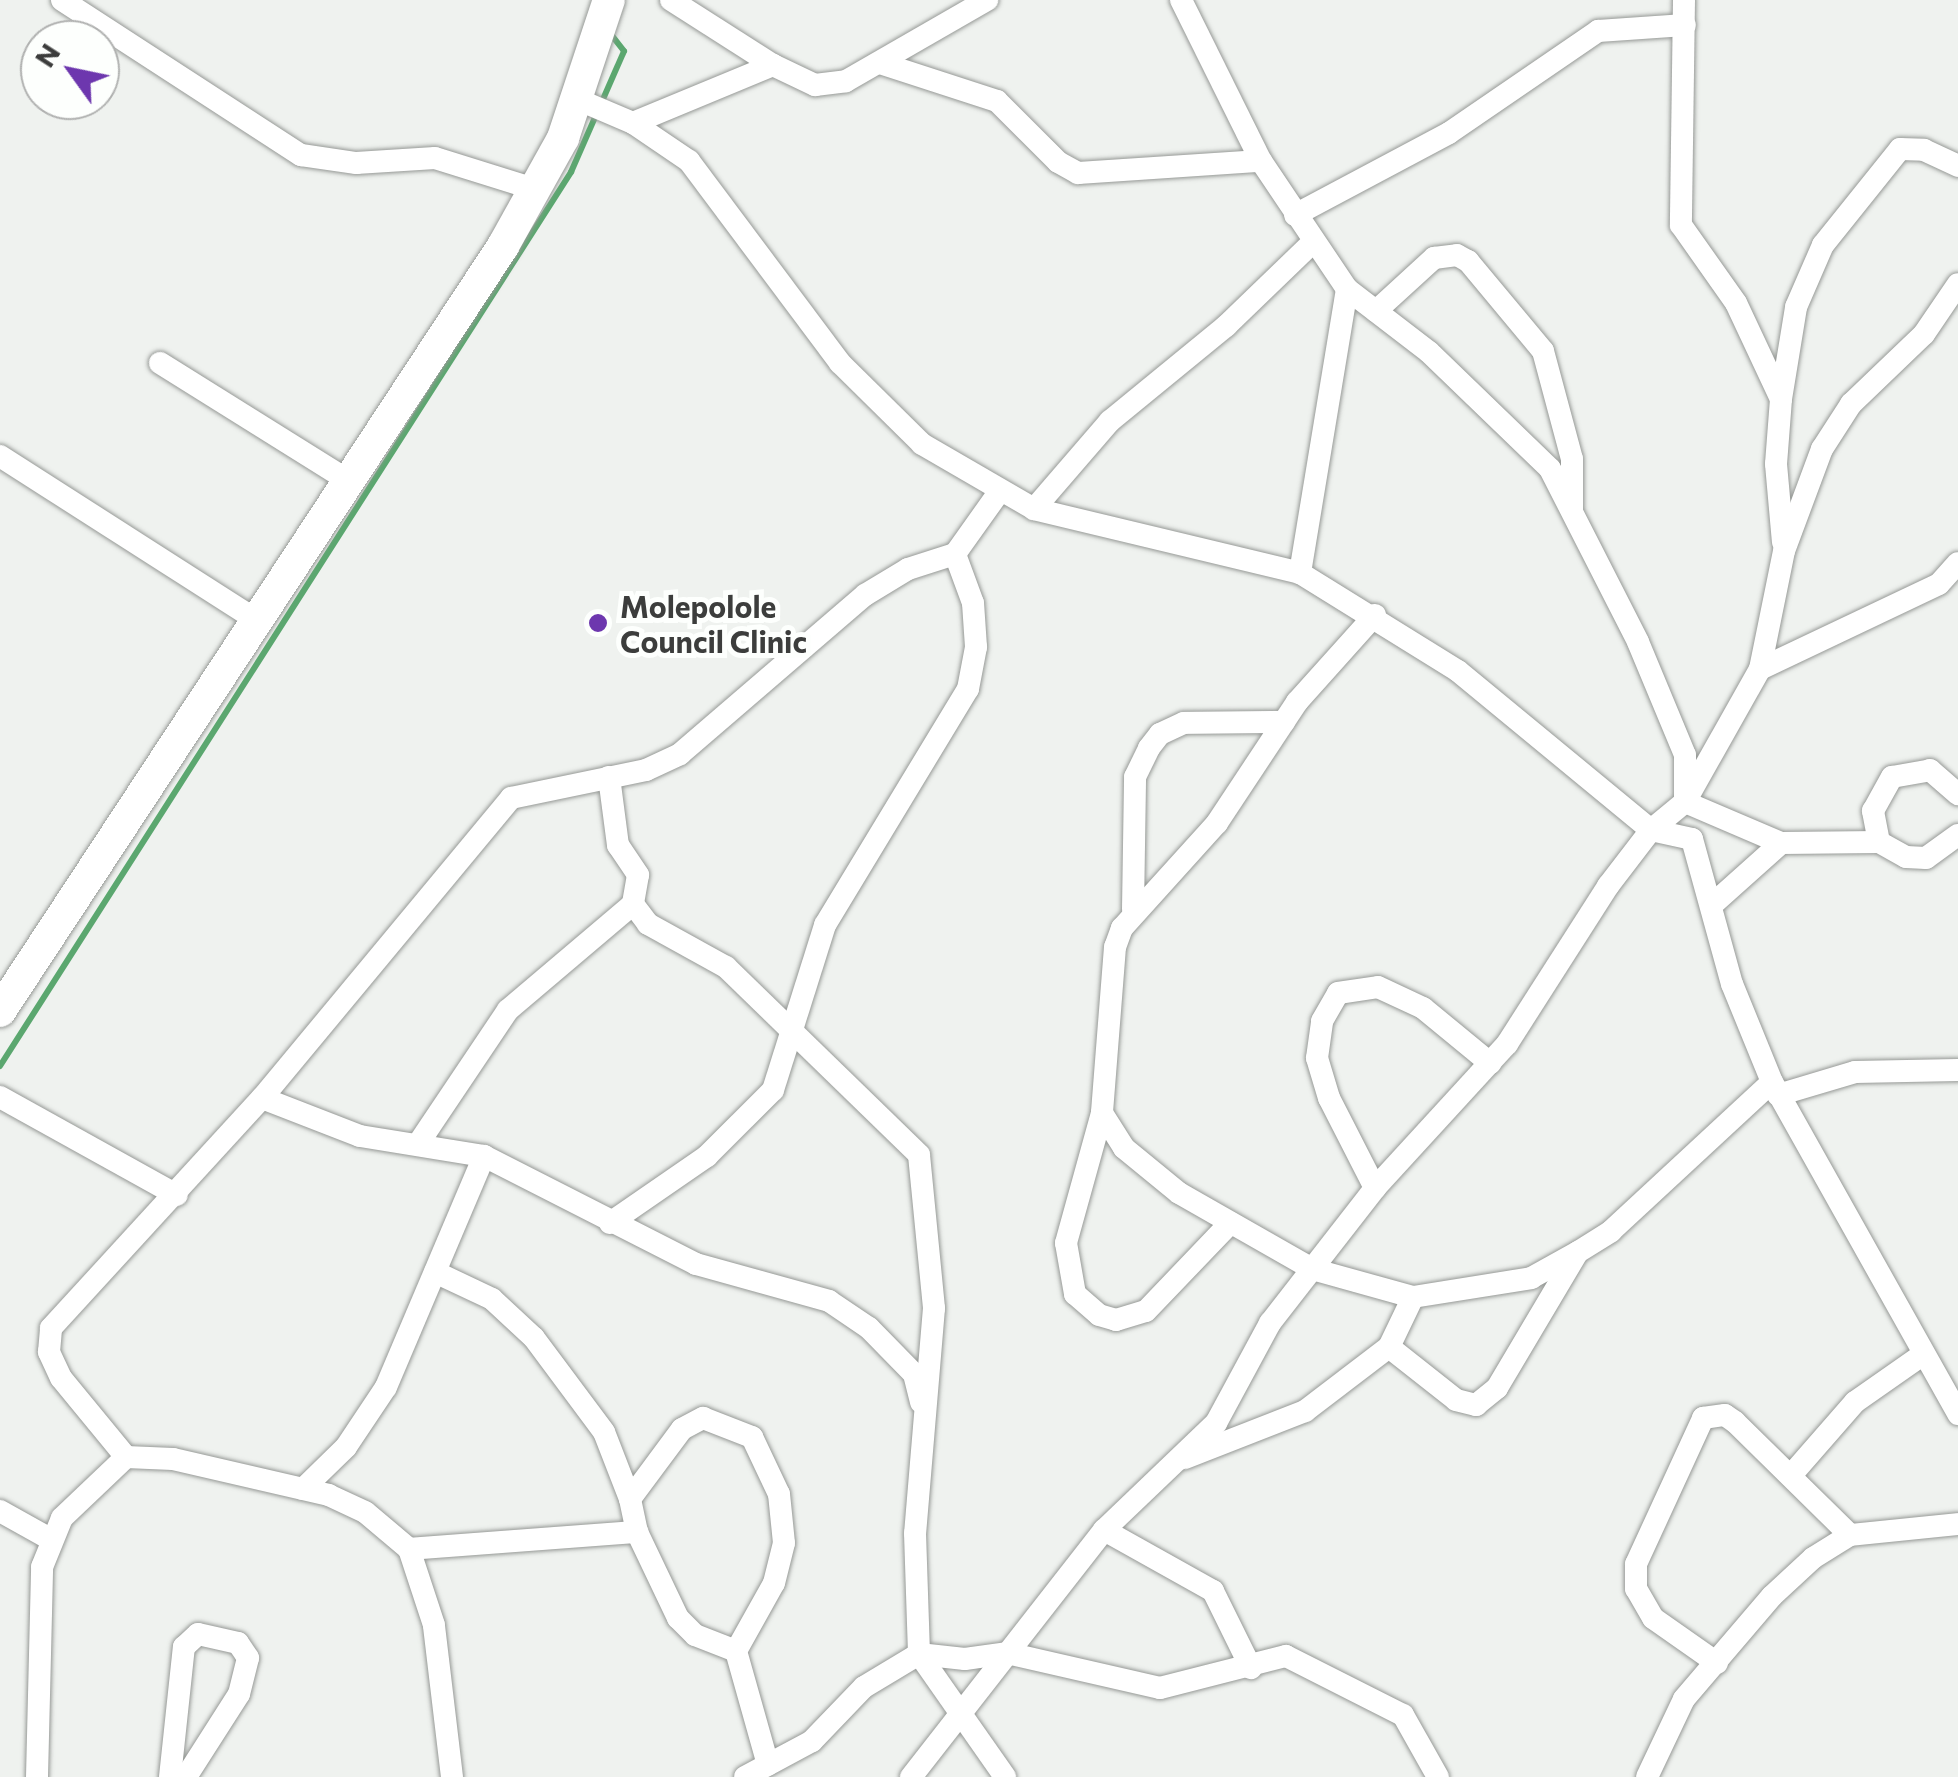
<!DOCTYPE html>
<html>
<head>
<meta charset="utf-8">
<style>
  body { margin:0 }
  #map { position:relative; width:1958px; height:1777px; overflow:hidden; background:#eff2ef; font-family:Commissioner,sans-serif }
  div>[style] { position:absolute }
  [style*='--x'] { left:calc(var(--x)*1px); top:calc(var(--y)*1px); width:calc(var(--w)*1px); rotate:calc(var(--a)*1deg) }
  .stream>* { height:6px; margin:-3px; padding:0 3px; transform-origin:3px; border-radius:3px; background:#5ba76f }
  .roads { filter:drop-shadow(0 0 2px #969996) drop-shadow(0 0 2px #969996) }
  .street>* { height:22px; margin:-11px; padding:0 11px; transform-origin:11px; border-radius:11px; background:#fff }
  .secondary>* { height:32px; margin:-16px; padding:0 16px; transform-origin:16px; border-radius:16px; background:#fff }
  .dots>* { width:28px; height:28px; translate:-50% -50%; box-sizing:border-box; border:5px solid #fdfffd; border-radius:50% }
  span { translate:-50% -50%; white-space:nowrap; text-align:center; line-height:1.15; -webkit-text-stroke:10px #fdfffd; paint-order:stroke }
  .poi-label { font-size:30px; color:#3c3d3c; font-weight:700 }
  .left { translate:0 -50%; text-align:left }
  .north { position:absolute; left:20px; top:20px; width:100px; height:100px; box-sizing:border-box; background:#fdfffd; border:2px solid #b0b1b0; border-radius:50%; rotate:303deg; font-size:28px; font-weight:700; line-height:40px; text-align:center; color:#3c3d3c }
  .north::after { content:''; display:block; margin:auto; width:35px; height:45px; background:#6d37ae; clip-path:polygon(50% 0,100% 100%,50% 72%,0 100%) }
</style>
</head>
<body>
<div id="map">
  <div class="stream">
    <i style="--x:0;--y:1066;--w:1061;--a:-57.43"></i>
    <i style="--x:571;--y:172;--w:132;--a:-66.3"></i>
    <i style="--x:624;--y:51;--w:24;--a:-128"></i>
  </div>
  <div class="roads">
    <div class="street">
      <i style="--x:62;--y:0;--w:285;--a:33"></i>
      <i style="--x:301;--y:155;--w:56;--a:8.3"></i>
      <i style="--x:356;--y:163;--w:79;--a:-3.6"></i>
      <i style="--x:435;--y:158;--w:104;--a:17.4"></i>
      <i style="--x:671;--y:0;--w:121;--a:32.5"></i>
      <i style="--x:1181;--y:0;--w:180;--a:63.6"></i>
      <i style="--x:1261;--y:161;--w:154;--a:56.1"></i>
      <i style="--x:1347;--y:289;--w:288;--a:99.4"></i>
      <i style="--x:1684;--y:0;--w:225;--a:90.8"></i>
      <i style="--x:1681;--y:225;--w:95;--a:54.8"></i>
      <i style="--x:1736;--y:303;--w:106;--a:64.9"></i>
      <i style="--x:1781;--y:399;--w:65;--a:94.4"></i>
      <i style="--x:1776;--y:464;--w:78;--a:84.9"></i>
      <i style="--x:880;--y:63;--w:123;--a:18"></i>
      <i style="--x:997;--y:101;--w:86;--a:45"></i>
      <i style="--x:1058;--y:162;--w:23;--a:29"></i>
      <i style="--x:1078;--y:173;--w:183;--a:-3.8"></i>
      <i style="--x:579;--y:100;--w:59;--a:23.1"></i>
      <i style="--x:633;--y:123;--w:68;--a:34.2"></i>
      <i style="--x:689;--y:161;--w:252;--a:53.2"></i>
      <i style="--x:840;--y:363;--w:115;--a:44.6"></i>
      <i style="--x:922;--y:444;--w:129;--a:30.1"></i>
      <i style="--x:1034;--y:509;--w:274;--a:13.5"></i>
      <i style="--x:1300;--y:573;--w:186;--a:31.8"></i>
      <i style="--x:1458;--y:671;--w:250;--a:39.5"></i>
      <i style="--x:1651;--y:830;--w:42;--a:12.4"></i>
      <i style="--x:1692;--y:839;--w:150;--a:74.6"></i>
      <i style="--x:1732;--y:984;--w:106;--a:67.8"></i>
      <i style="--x:1772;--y:1082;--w:381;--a:60.7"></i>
      <i style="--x:633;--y:123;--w:152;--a:-22.5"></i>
      <i style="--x:773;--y:65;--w:47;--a:25.5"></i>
      <i style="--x:815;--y:85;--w:31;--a:-7"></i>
      <i style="--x:846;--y:81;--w:163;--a:-29.9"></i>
      <i style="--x:1295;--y:215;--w:174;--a:-28"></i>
      <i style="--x:1449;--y:133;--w:181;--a:-34.4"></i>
      <i style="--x:1598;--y:31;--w:87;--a:-3.9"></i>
      <i style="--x:1347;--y:289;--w:103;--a:37.5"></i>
      <i style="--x:1429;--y:352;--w:168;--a:44"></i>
      <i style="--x:1550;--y:469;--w:194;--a:63"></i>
      <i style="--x:1638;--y:642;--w:122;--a:67.4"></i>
      <i style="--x:1685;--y:755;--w:47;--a:90"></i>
      <i style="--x:1685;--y:802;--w:104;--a:23.1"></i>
      <i style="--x:1781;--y:843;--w:98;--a:-0.6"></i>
      <i style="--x:1879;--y:842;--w:31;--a:29"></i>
      <i style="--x:1906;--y:857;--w:20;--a:3"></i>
      <i style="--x:1926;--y:858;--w:39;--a:-36"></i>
      <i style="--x:1376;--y:311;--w:79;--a:-42.4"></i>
      <i style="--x:1434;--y:258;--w:23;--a:-7"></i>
      <i style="--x:1457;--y:255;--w:13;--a:29"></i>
      <i style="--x:1468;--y:261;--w:117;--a:50.2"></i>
      <i style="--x:1543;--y:351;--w:112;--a:75"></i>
      <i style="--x:1572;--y:459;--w:51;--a:90"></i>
      <i style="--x:160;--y:363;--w:221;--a:32"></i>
      <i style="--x:1781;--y:399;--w:93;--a:-80.7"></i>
      <i style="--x:1796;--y:307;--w:68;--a:-66.5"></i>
      <i style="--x:1823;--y:245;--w:123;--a:-51.3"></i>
      <i style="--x:1900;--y:149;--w:24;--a:2"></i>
      <i style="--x:1924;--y:150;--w:38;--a:25"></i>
      <i style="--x:0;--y:456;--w:303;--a:32.6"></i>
      <i style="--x:1034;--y:509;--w:116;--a:-49.2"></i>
      <i style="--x:1110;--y:421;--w:150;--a:-39.3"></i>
      <i style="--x:1226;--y:326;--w:121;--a:-44"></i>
      <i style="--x:1375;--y:615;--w:117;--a:131.9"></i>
      <i style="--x:1297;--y:702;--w:145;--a:123.5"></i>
      <i style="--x:1217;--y:823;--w:142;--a:132.1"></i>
      <i style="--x:1122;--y:928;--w:20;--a:110"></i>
      <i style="--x:1115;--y:947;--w:167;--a:94.5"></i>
      <i style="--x:1102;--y:1113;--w:41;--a:57.8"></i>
      <i style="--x:1124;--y:1148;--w:71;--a:39.3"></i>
      <i style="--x:1179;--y:1193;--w:153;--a:29.7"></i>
      <i style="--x:1312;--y:1269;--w:105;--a:15.5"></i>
      <i style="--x:1413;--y:1297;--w:120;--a:-9.1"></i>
      <i style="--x:1531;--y:1278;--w:54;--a:-29"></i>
      <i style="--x:1578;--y:1252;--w:39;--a:-32"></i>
      <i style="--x:1611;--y:1231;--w:219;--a:-42.8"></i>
      <i style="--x:1760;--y:669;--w:198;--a:-25.4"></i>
      <i style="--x:1939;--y:584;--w:28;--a:-48"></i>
      <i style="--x:609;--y:777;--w:69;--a:82.5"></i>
      <i style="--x:618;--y:845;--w:36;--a:56"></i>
      <i style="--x:638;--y:875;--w:29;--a:100"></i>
      <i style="--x:633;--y:904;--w:25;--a:53"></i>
      <i style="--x:648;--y:924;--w:89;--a:28.9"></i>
      <i style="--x:726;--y:967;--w:269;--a:44.2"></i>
      <i style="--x:919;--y:1155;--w:154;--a:84.4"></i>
      <i style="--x:934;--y:1308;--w:226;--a:94.8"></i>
      <i style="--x:915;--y:1533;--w:121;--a:88.1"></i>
      <i style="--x:919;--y:1654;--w:150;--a:55"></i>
      <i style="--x:1879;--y:842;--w:32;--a:-101"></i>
      <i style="--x:1873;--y:811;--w:39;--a:-61"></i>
      <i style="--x:1892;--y:777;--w:39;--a:-10"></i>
      <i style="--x:1930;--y:770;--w:37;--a:41"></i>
      <i style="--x:1714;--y:903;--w:90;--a:-41.8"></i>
      <i style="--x:1133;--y:909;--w:132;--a:-89.1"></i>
      <i style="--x:1135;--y:777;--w:32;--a:-64"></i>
      <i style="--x:1149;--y:748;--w:18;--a:-52"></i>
      <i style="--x:1160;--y:734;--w:26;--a:-25"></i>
      <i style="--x:1184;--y:723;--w:100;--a:-0.6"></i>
      <i style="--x:1778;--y:1095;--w:80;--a:-16.6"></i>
      <i style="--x:1855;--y:1072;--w:103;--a:-1.1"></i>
      <i style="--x:0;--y:1097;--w:202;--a:29"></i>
      <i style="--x:262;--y:1098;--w:105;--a:21.2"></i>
      <i style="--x:360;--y:1136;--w:126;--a:9.2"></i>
      <i style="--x:484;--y:1156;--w:238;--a:27"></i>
      <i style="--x:696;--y:1264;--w:138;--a:15.5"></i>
      <i style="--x:829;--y:1301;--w:48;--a:34"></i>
      <i style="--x:869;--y:1328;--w:64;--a:45.6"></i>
      <i style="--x:914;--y:1374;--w:29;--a:76"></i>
      <i style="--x:1102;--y:1113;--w:135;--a:105.5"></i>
      <i style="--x:1066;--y:1243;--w:52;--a:80"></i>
      <i style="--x:1075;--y:1294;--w:32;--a:41"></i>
      <i style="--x:1099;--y:1315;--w:18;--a:16"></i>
      <i style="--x:1116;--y:1320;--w:31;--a:-17"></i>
      <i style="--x:1146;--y:1311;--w:122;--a:-46.3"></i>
      <i style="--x:418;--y:1144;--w:161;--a:-56.1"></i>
      <i style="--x:508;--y:1010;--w:164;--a:-40.3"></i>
      <i style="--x:1375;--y:1188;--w:101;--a:-117.1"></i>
      <i style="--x:1329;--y:1098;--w:42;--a:-106.7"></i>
      <i style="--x:1317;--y:1058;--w:37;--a:-82"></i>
      <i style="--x:1322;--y:1021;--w:32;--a:-60"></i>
      <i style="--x:1338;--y:993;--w:40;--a:-8.5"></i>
      <i style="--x:1378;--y:987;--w:50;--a:25"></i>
      <i style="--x:1423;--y:1008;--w:87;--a:39.4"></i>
      <i style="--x:610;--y:1223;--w:118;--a:-34.6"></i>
      <i style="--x:707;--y:1156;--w:93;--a:-45"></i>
      <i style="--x:773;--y:1090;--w:173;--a:-72.5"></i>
      <i style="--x:825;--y:925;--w:276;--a:-58.8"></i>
      <i style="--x:968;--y:689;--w:43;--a:-79.2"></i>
      <i style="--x:976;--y:647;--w:44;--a:-93.9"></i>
      <i style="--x:973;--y:603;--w:52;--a:-110.2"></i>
      <i style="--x:435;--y:1272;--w:63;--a:25.3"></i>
      <i style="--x:492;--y:1299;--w:57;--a:42.9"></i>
      <i style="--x:534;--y:1338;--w:117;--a:53.3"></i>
      <i style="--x:604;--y:1432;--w:72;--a:68.8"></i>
      <i style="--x:1413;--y:1297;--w:55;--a:115.6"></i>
      <i style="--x:1389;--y:1347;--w:85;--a:38.3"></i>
      <i style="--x:1456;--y:1400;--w:21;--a:14"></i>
      <i style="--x:1476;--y:1405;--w:27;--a:-39"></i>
      <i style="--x:1497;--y:1388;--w:155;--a:-59.3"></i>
      <i style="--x:1185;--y:1458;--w:129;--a:-21.4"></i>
      <i style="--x:1305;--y:1411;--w:106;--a:-37.3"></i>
      <i style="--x:1793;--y:1473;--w:94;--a:-48.9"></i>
      <i style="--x:1855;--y:1402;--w:82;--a:-35"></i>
      <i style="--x:303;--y:1489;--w:60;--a:-44.3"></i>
      <i style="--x:346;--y:1447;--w:72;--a:-56.3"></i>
      <i style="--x:386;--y:1387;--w:251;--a:-67"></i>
      <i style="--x:0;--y:1511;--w:57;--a:29.2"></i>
      <i style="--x:1104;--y:1530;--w:125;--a:29.2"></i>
      <i style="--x:1213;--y:1591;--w:86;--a:63.7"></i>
      <i style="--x:409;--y:1549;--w:229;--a:-4.3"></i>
      <i style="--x:736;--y:1651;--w:44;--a:-158.7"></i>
      <i style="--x:695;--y:1635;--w:24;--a:-135"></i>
      <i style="--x:678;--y:1618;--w:95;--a:-115.5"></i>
      <i style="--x:637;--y:1532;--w:34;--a:-102"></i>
      <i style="--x:630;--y:1499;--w:87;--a:-53.4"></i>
      <i style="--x:682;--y:1429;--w:24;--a:-28"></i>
      <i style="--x:703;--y:1418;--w:53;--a:21.2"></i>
      <i style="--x:752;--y:1437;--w:63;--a:64.7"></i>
      <i style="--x:779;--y:1494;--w:49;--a:84.2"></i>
      <i style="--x:784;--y:1543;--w:41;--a:104"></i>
      <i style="--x:774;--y:1583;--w:78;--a:119.2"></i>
      <i style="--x:736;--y:1651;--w:118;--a:74.3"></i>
      <i style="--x:1717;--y:1663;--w:78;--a:-144.9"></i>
      <i style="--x:1653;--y:1618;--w:34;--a:-120"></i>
      <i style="--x:1636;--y:1589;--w:25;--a:-90"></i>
      <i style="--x:1636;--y:1564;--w:161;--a:-65.3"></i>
      <i style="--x:1703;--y:1418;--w:22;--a:-8"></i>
      <i style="--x:1725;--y:1415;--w:12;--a:35"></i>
      <i style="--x:1735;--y:1422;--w:161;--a:44.5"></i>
      <i style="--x:37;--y:1777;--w:210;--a:-88.6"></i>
      <i style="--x:42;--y:1567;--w:53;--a:-67.8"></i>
      <i style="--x:62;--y:1518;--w:88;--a:-43.6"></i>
      <i style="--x:170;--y:1777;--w:131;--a:-83.9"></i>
      <i style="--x:184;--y:1647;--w:19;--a:-43"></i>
      <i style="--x:198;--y:1634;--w:41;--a:12.7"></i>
      <i style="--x:238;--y:1643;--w:18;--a:56"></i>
      <i style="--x:248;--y:1658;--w:37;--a:104"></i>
      <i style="--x:239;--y:1694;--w:98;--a:122.6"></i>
      <i style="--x:452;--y:1777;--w:153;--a:-96.8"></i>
      <i style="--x:434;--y:1625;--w:80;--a:-108.2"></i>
      <i style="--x:409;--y:1549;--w:57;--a:-139.9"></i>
      <i style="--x:365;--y:1512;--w:40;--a:-155"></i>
      <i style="--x:329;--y:1495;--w:160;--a:-167"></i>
      <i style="--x:173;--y:1459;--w:47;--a:-177.6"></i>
      <i style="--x:126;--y:1457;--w:102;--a:-129.4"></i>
      <i style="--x:61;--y:1378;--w:29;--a:-115"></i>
      <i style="--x:49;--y:1352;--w:24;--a:-85"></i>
      <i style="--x:51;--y:1328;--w:312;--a:-47.5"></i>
      <i style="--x:262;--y:1098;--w:390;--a:-50.3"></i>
      <i style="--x:511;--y:798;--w:138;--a:-11.7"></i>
      <i style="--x:646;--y:770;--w:38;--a:-25"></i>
      <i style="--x:680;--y:754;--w:244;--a:-40.7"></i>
      <i style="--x:865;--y:595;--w:50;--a:-31.2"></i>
      <i style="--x:908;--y:569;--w:49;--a:-17.7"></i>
      <i style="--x:955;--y:554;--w:76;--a:-54.6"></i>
      <i style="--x:745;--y:1777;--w:76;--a:-28.2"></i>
      <i style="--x:812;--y:1741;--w:75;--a:-46.1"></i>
      <i style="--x:864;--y:1687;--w:64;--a:-31"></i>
      <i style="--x:919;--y:1654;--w:46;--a:6.2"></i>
      <i style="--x:965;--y:1659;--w:42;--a:-8.1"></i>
      <i style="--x:1007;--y:1653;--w:157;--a:12.9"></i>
      <i style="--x:1160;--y:1688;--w:130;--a:-14.3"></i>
      <i style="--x:1286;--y:1656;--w:131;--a:26.8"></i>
      <i style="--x:1403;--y:1715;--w:71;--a:60.6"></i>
      <i style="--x:911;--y:1777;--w:313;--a:-52"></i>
      <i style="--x:1104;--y:1530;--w:155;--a:-43.7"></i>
      <i style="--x:1216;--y:1423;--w:114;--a:-61.6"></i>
      <i style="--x:1270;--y:1323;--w:171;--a:-52.1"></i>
      <i style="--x:1375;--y:1188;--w:195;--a:-47.5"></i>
      <i style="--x:1507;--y:1044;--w:188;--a:-57.4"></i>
      <i style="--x:1608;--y:886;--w:71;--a:-52.5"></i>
      <i style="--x:1651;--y:830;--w:44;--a:-39.5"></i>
      <i style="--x:1685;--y:802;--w:153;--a:-60.6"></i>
      <i style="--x:1760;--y:669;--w:120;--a:-78.5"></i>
      <i style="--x:1784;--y:551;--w:109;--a:-69.6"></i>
      <i style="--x:1822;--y:449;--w:54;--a:-57.2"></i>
      <i style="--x:1851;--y:404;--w:101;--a:-43.8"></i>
      <i style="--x:1924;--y:334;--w:60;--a:-55.8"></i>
      <i style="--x:1647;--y:1777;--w:86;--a:-64.6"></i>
      <i style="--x:1684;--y:1699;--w:135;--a:-49.5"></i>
      <i style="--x:1772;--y:1596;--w:56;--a:-42.8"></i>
      <i style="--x:1813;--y:1558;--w:44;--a:-31.9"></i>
      <i style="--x:1850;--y:1535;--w:109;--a:-5.8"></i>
    </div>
    <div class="secondary">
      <i style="--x:0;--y:1011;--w:916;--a:-56.67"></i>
      <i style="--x:503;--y:246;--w:124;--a:-60.9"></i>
      <i style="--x:563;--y:138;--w:145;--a:-71.6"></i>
    </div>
  </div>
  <div class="dots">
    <i style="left:598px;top:623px;background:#6d37ae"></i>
  </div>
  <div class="poi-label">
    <span class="left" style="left:620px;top:623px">Molepolole<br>Council Clinic</span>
  </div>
  <div class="north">N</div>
</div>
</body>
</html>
